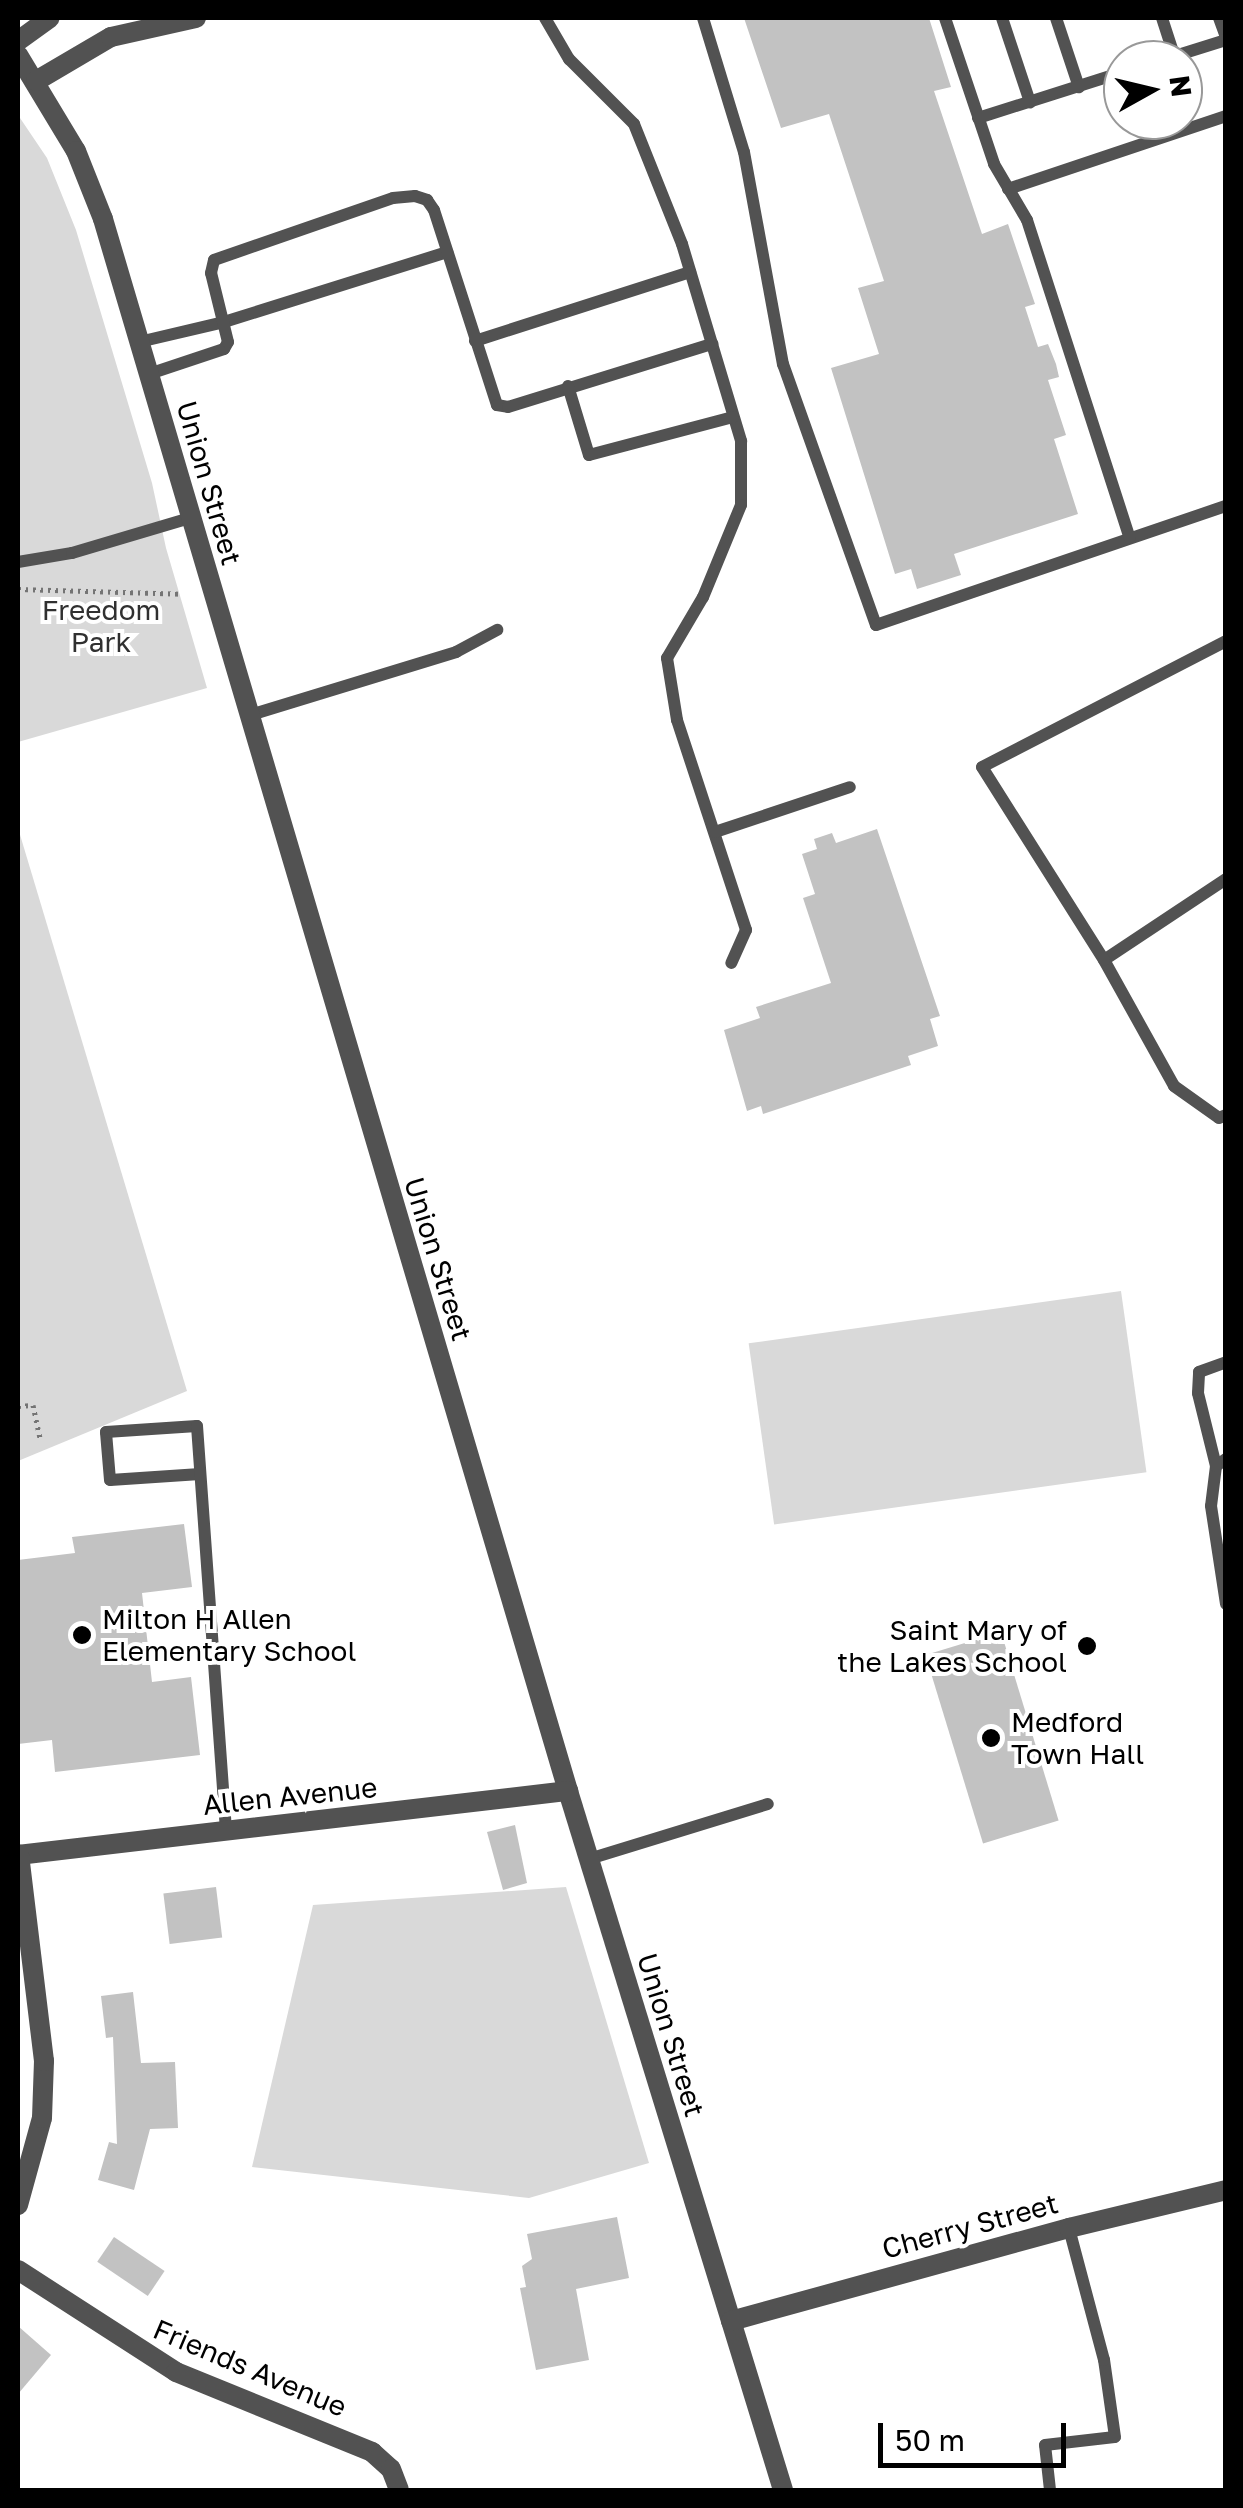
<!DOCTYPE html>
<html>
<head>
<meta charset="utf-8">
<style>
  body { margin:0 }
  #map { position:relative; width:1243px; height:2508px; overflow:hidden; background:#fff; font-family:"Golos Text",sans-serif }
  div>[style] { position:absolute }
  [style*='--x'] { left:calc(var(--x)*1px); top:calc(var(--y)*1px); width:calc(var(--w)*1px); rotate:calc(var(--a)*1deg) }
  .green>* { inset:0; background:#d9d9d9; transform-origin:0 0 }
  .building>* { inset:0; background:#c2c2c2; transform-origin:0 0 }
  .path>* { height:5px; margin-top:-2.5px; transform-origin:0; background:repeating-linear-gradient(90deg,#747474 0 2.5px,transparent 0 7.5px) }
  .service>* { height:12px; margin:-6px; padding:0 6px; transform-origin:6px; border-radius:6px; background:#525252 }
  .minor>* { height:20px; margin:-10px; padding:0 10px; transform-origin:10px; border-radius:10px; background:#525252 }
  .dots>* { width:28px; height:28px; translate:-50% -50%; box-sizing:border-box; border:5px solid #fff; border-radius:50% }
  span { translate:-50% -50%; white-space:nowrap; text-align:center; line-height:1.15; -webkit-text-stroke:8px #fff; paint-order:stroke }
  .street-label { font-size:28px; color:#000 }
  .park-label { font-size:28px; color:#303030 }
  .poi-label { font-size:28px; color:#000 }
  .left { translate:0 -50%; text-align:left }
  .right { translate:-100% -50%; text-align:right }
  .frame { position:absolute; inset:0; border:20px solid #000; pointer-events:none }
  .north { position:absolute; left:1103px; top:40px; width:100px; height:100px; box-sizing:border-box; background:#fff; border:2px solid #999; border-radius:50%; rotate:82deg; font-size:28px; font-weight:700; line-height:40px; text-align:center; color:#000 }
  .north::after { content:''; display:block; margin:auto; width:35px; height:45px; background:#000; clip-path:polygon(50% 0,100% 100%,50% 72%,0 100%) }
  .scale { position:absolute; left:878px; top:2423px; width:188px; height:45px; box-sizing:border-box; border:5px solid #000; border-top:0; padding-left:12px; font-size:30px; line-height:35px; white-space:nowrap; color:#000; -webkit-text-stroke:8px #fff; paint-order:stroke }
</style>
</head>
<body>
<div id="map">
  <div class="green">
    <i style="clip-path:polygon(18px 115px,47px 158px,76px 230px,152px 483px,166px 548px,207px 688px,18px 742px)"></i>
    <i style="clip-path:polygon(18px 828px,187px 1391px,18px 1461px)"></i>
    <i style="left:1121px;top:1291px;width:183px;height:376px;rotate:82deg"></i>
    <i style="clip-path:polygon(566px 1887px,649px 2163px,529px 2198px,252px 2167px,313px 1905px)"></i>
  </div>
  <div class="building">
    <i style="clip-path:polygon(744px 18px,929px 18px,951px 87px,934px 91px,982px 234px,1008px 224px,1035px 304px,1025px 307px,1038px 347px,1048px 344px,1056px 364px,1059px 377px,1048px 380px,1066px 435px,1054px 439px,1078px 514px,954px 554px,961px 575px,917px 589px,911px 569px,895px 574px,831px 368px,879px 354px,858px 288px,884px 281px,829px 114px,781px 128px)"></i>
    <i style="clip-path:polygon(877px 829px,940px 1016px,930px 1019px,938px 1046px,908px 1056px,911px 1065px,763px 1114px,761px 1106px,747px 1111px,724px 1030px,760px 1018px,756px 1007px,831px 983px,803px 898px,815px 894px,802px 854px,817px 849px,814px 839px,832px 833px,836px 843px)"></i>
    <i style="clip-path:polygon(184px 1524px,192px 1587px,142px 1593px,152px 1682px,191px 1677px,200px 1755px,55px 1772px,52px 1740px,18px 1744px,18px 1560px,75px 1553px,72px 1537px)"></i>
    <i style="left:1001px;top:1632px;width:197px;height:79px;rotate:73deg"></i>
    <i style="clip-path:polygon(515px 1825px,527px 1883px,503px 1890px,487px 1832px)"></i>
    <i style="left:216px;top:1887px;width:51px;height:53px;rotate:83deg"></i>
    <i style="clip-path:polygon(133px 1992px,141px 2063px,175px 2062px,178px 2128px,150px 2129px,134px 2190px,98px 2180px,109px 2142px,117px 2144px,113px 2037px,106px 2038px,101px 1996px)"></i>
    <i style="clip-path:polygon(617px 2217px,629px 2278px,576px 2289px,589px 2360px,536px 2370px,520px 2288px,526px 2287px,522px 2266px,532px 2259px,527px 2234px)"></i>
    <i style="left:114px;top:2237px;width:61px;height:30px;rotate:34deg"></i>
    <i style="clip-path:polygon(18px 2326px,51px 2355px,18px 2394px)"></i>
  </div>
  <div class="path">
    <i style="--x:18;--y:589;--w:164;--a:1.7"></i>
    <i style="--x:18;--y:1406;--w:15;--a:-4"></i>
    <i style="--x:33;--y:1405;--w:33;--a:78"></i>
  </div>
  <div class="service">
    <i style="--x:545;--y:18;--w:48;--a:59.7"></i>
    <i style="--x:569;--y:59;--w:92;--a:45"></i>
    <i style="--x:634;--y:124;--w:129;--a:68.2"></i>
    <i style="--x:682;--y:244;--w:206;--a:73.3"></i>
    <i style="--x:741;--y:441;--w:64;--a:90"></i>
    <i style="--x:741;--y:505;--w:100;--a:112.4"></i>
    <i style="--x:703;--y:597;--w:71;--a:120.5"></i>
    <i style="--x:667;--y:658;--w:63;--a:80.8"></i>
    <i style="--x:677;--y:720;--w:221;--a:71.8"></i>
    <i style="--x:746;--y:930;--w:36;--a:114"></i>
    <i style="--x:703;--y:18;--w:140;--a:73"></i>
    <i style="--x:744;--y:152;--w:216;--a:79.6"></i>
    <i style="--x:783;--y:364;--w:277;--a:70.4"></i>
    <i style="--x:876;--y:625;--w:370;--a:-18.8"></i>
    <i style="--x:945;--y:18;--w:154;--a:71.4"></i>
    <i style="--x:994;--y:164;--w:65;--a:59.5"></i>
    <i style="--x:1027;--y:220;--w:334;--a:72.1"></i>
    <i style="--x:1002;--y:18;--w:89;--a:71.6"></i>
    <i style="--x:1056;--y:18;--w:73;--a:71.6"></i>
    <i style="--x:1162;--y:18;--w:40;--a:72"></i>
    <i style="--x:1219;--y:18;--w:20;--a:70"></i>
    <i style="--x:1162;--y:60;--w:67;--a:-17.4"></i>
    <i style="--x:978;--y:118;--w:152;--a:-17.6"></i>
    <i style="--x:1008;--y:189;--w:230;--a:-18.5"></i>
    <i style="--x:475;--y:341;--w:226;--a:-17.8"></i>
    <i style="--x:139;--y:342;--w:87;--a:-13.2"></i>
    <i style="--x:224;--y:322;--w:234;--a:-17.4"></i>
    <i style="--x:149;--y:374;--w:79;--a:-18.4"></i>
    <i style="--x:224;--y:349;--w:8;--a:-60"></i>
    <i style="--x:228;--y:342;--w:71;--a:-103.8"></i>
    <i style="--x:211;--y:273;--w:13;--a:-77"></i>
    <i style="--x:214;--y:260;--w:189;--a:-19.1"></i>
    <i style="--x:393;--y:198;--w:22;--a:-5"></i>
    <i style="--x:415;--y:196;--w:13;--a:18"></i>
    <i style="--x:427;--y:200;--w:12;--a:55"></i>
    <i style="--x:434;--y:210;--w:205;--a:72.1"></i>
    <i style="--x:497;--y:405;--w:11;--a:10"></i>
    <i style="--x:508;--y:407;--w:214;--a:-17.2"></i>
    <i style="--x:568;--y:386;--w:72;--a:73.1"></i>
    <i style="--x:589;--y:455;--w:149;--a:-14.8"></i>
    <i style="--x:18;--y:562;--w:55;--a:-9.5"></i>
    <i style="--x:72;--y:553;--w:123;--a:-16.5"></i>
    <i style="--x:247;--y:716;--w:219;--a:-17"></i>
    <i style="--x:456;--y:652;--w:47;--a:-28.2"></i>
    <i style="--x:715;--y:832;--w:142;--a:-18.4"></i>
    <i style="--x:1226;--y:879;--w:146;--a:146.4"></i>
    <i style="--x:1104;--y:960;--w:144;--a:60.9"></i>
    <i style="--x:1174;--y:1086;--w:55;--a:35.4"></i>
    <i style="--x:1219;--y:1118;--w:8;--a:-23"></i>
    <i style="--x:1104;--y:960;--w:228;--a:-122.3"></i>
    <i style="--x:982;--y:767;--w:275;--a:-27.3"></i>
    <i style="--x:1226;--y:1459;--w:12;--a:145"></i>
    <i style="--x:1216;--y:1466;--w:40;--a:97.1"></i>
    <i style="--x:1211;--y:1506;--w:99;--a:81.3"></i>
    <i style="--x:1216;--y:1466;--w:75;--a:-103.9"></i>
    <i style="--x:1198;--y:1393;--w:21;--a:-87"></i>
    <i style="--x:1199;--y:1372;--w:29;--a:-20"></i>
    <i style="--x:200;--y:1474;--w:90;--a:176.2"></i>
    <i style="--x:110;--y:1480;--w:48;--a:-94.8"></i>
    <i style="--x:106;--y:1432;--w:91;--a:-3.8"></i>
    <i style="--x:197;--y:1426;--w:406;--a:85.9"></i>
    <i style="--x:589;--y:1859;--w:187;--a:-17.1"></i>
    <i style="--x:1050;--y:2490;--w:45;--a:-96.3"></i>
    <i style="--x:1045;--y:2445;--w:70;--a:-6.5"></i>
    <i style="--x:1115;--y:2437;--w:78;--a:-98.1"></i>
    <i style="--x:1104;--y:2360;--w:137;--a:-104.9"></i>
  </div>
  <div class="minor">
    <i style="--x:18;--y:41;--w:39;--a:-36"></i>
    <i style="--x:18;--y:55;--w:112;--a:58.9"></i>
    <i style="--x:76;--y:151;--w:73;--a:68.3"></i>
    <i style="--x:103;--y:219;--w:1639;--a:73.52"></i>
    <i style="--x:568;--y:1791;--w:731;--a:72.9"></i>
    <i style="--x:36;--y:81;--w:87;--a:-30.4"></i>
    <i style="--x:111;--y:37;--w:87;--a:-12.6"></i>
    <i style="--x:18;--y:1855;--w:554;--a:-6.64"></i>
    <i style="--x:18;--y:2205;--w:90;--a:-74.6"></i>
    <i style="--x:42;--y:2118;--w:57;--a:-88"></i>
    <i style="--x:44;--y:2061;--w:208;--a:-96.9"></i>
    <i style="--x:18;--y:2270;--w:188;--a:32.8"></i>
    <i style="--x:176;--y:2372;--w:212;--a:22.2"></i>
    <i style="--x:372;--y:2452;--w:25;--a:42"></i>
    <i style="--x:391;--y:2469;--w:22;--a:69"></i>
    <i style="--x:731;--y:2321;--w:351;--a:-15.4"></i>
    <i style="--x:1069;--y:2228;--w:162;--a:-13.6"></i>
  </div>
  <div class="dots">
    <i style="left:82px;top:1635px;background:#000"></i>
    <i style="left:1087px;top:1646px;background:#000"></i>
    <i style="left:991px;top:1738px;background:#000"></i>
  </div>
  <div class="street-label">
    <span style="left:209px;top:483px;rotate:74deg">Union Street</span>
    <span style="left:438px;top:1259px;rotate:73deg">Union Street</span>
    <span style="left:290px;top:1796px;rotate:-6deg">Allen Avenue</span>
    <span style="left:671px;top:2035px;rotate:73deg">Union Street</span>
    <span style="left:970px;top:2226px;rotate:-15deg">Cherry Street</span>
    <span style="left:250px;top:2368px;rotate:23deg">Friends Avenue</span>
  </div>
  <div class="park-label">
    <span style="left:101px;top:626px">Freedom<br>Park</span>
  </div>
  <div class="poi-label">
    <span class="left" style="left:102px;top:1635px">Milton H Allen<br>Elementary School</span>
    <span class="right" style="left:1067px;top:1646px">Saint Mary of<br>the Lakes School</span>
    <span class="left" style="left:1011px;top:1738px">Medford<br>Town Hall</span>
  </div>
  <div class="frame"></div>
  <div class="north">N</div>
  <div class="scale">50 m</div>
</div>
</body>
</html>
